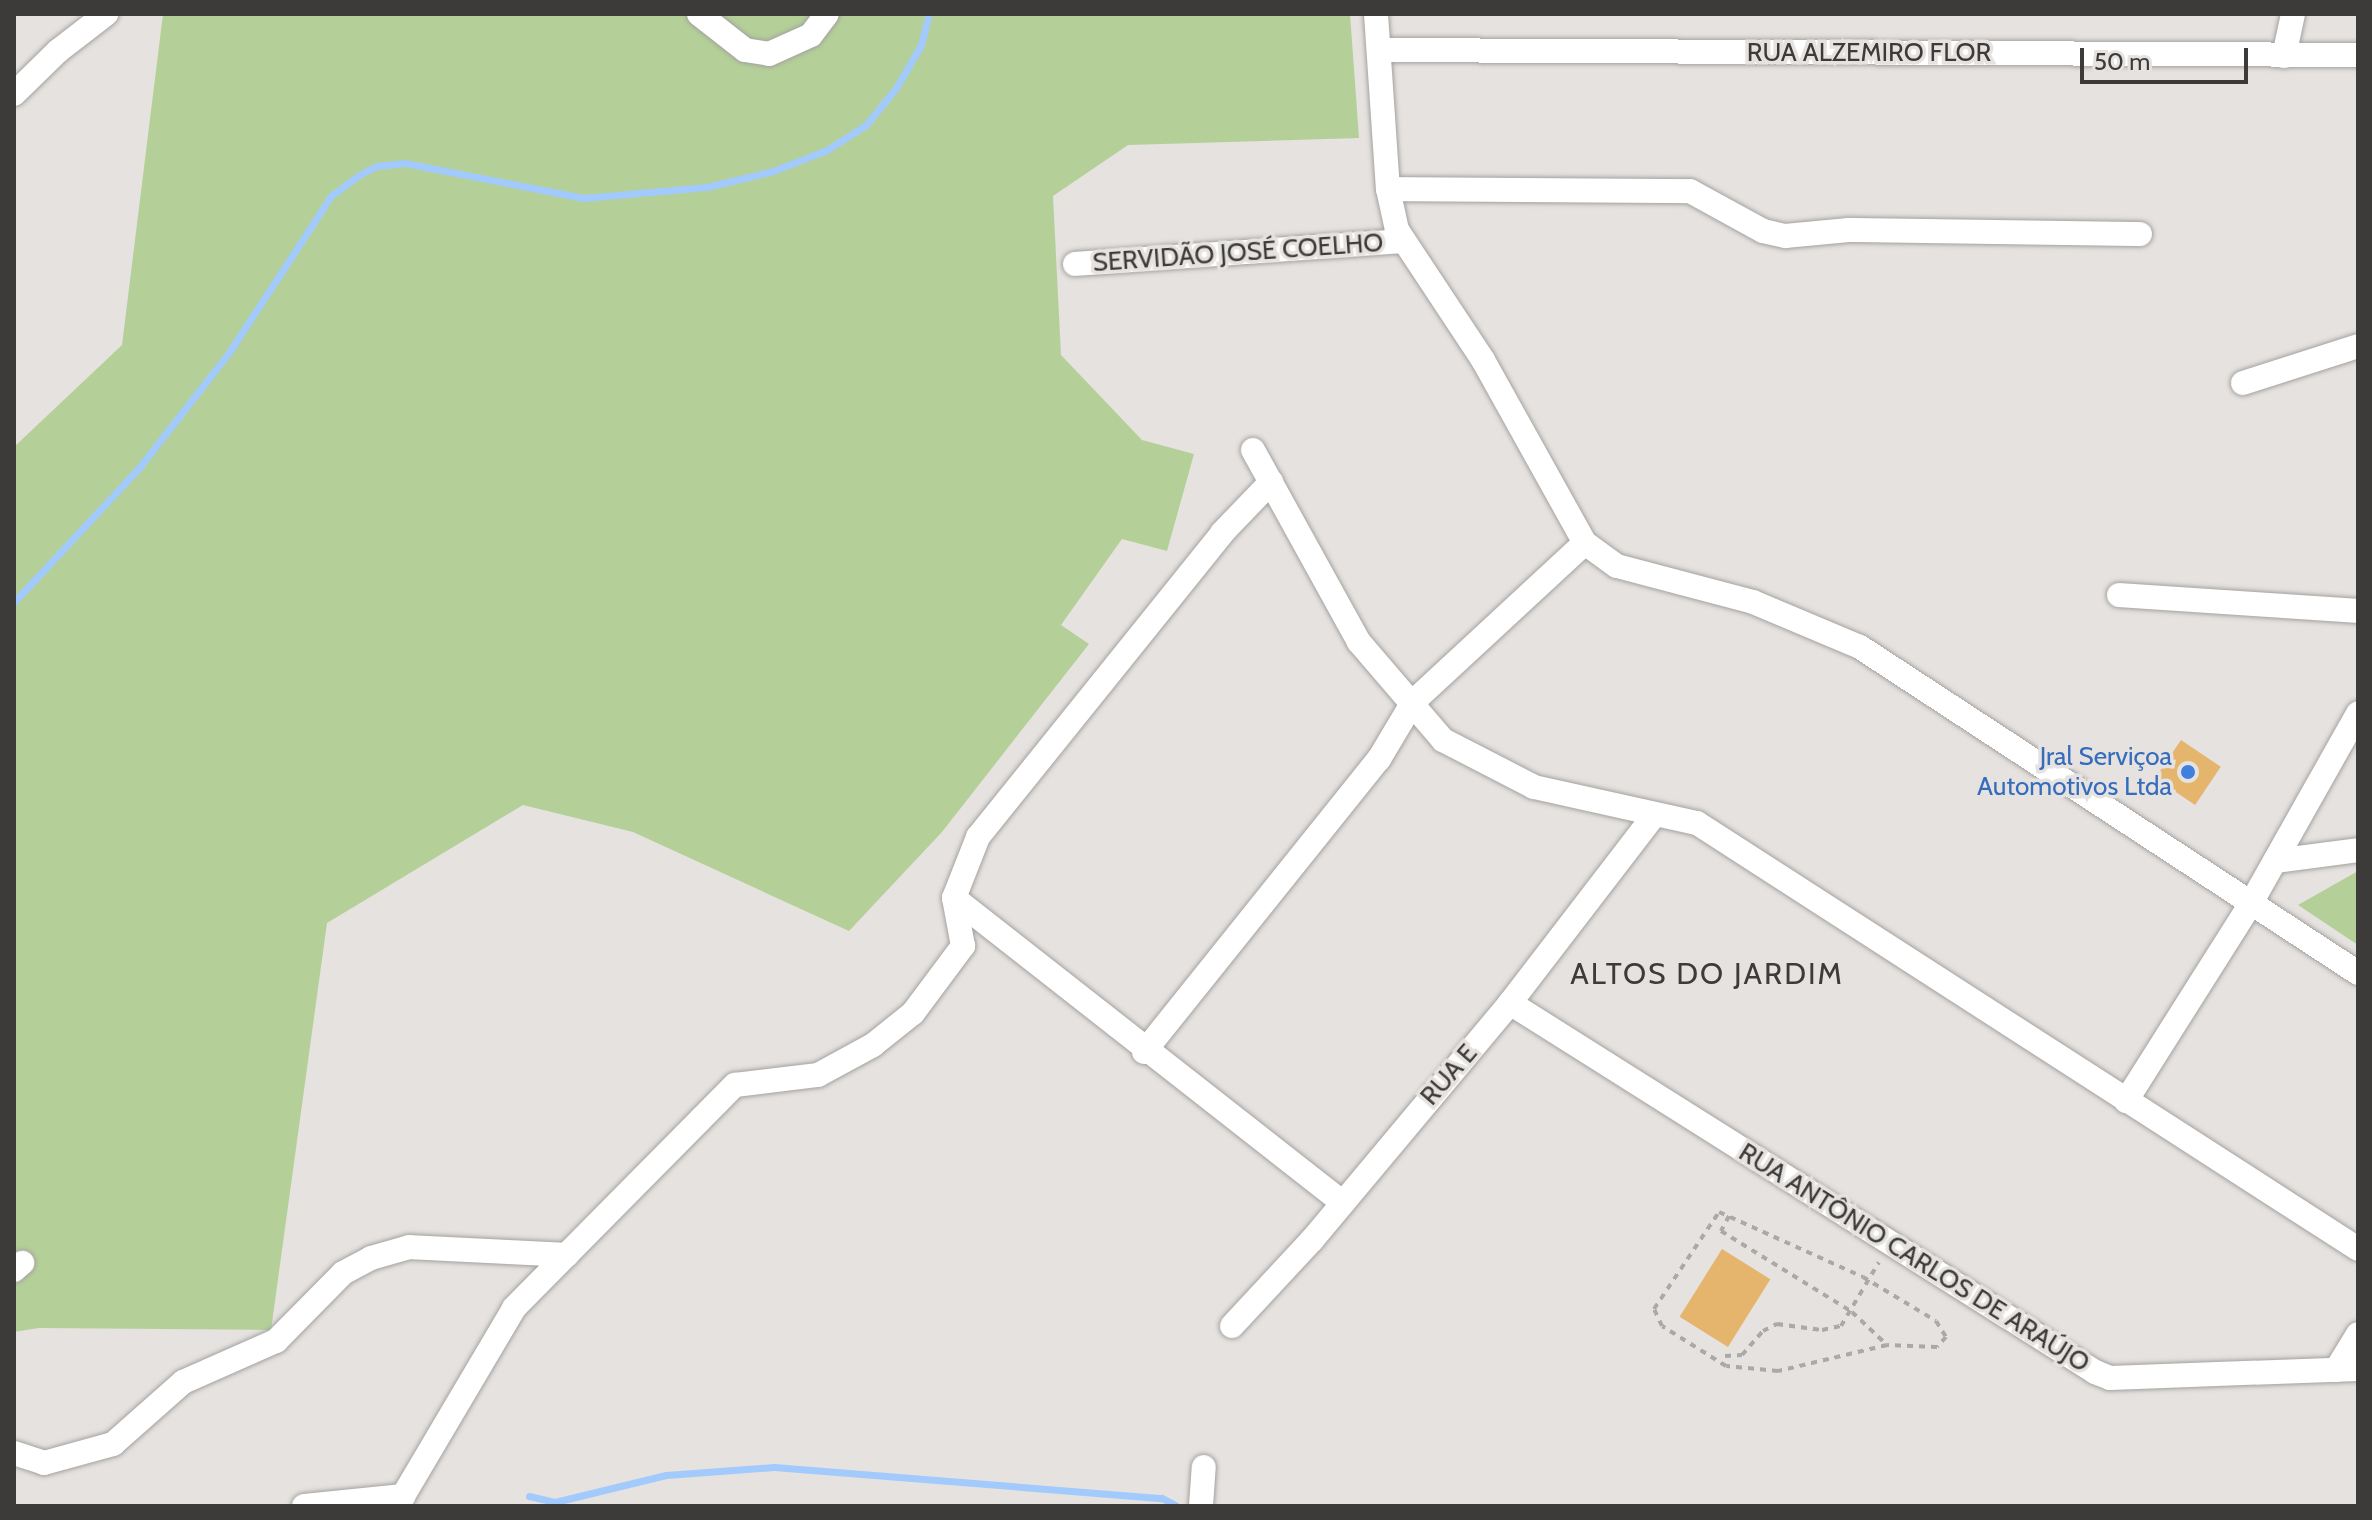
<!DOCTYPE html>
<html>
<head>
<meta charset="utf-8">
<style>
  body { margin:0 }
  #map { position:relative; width:2372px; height:1520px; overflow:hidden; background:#e5e2df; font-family:Cabin,sans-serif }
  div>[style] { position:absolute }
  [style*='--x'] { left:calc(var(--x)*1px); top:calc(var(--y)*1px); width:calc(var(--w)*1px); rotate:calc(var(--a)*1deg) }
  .green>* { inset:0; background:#b4d098 }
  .stream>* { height:7px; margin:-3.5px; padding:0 3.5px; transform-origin:3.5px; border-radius:3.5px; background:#a2cafd }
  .building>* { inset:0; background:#e5b56d; transform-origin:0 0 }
  .path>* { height:4px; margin-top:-2px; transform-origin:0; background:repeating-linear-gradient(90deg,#aba9a6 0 6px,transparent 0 12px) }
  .roads { filter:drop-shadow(0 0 2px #a4a29f) drop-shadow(0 0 2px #a4a29f) }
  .minor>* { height:24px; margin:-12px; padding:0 12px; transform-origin:12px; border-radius:12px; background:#fff }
  .dots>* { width:22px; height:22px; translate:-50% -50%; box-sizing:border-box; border:4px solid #e5e2df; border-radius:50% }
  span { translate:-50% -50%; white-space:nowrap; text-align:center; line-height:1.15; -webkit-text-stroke:7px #e5e2df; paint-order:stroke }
  .street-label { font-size:26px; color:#3c3b3a }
  .shop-label { font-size:26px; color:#366cbe }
  .right { translate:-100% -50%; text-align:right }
  .quarter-label { font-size:30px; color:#3c3b3a; letter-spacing:2px }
  .frame { position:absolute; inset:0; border:16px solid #3c3b3a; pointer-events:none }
  .scale { position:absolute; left:2080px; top:48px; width:168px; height:36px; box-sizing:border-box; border:4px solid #3c3b3a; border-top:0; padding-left:10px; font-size:24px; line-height:28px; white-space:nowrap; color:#3c3b3a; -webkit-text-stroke:6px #e5e2df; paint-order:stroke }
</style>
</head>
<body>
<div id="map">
  <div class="green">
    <i style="clip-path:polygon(163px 14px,1350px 14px,1359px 138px,1128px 145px,1053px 196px,1061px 355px,1142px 440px,1194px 454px,1167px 551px,1122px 539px,1061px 625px,1089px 644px,942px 832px,849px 931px,633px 832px,523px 805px,327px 923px,271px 1330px,39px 1328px,14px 1332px,14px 447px,122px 345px)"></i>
    <i style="clip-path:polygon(2358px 871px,2358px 945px,2298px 905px)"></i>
  </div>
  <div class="stream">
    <i style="--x:14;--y:602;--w:182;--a:-47"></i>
    <i style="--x:138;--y:469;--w:146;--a:-52"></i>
    <i style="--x:228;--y:354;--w:189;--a:-56.9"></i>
    <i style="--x:331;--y:196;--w:35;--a:-37"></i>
    <i style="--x:359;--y:175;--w:20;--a:-27"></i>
    <i style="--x:377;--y:166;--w:28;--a:-6"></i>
    <i style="--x:405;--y:163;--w:182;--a:11.1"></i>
    <i style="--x:584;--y:198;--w:123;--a:-5.1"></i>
    <i style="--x:707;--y:187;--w:68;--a:-13.6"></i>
    <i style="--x:773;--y:171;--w:58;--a:-21.3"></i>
    <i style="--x:827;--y:150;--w:46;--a:-32.7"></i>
    <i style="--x:866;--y:125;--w:48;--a:-51"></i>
    <i style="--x:896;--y:88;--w:50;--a:-59.8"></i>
    <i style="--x:921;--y:45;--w:32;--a:-76"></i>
    <i style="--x:529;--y:1496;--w:27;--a:13"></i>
    <i style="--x:555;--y:1502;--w:114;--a:-13.7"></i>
    <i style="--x:666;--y:1475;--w:108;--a:-4.2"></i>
    <i style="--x:774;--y:1467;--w:389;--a:4.6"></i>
    <i style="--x:1162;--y:1498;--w:15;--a:28"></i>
  </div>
  <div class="building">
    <i style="left:2181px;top:740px;width:48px;height:46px;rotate:34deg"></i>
    <i style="left:1722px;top:1249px;width:57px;height:80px;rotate:32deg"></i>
  </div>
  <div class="path">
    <i style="--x:1719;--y:1212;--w:158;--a:24.3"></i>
    <i style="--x:1863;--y:1277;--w:85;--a:31.1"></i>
    <i style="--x:1936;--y:1321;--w:19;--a:58"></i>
    <i style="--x:1946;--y:1337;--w:13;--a:132"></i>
    <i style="--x:1937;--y:1347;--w:50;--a:-177.7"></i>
    <i style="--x:1887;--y:1345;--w:112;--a:166.6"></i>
    <i style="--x:1778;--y:1371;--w:52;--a:-174.5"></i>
    <i style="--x:1726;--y:1366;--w:75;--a:-148"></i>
    <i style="--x:1662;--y:1326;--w:19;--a:-115"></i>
    <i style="--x:1654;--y:1309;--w:117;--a:-56.2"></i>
    <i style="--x:1729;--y:1216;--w:17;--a:118"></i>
    <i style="--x:1721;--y:1231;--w:154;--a:31.7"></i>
    <i style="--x:1852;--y:1312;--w:47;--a:43.3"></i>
    <i style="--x:1725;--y:1356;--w:17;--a:-3"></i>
    <i style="--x:1742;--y:1355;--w:32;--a:-49"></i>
    <i style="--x:1763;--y:1331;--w:16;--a:-27"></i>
    <i style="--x:1777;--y:1324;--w:45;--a:7.6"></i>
    <i style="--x:1822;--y:1330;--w:19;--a:-12"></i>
    <i style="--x:1841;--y:1326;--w:74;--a:-59.3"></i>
  </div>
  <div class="roads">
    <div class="minor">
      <i style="--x:699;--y:14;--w:58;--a:38"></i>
      <i style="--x:745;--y:50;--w:24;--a:9"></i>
      <i style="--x:769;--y:54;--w:46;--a:-24.3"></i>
      <i style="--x:811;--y:35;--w:26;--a:-53"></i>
      <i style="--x:1376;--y:14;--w:175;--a:86.1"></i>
      <i style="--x:1388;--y:189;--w:42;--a:77.6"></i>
      <i style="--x:1397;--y:230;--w:156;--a:56.5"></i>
      <i style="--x:1483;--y:360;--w:210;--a:60.9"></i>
      <i style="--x:1585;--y:543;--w:39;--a:36"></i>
      <i style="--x:1617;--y:566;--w:141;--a:14.8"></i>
      <i style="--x:1753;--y:602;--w:116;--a:22.8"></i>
      <i style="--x:1860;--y:647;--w:595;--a:33.21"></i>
      <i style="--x:1380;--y:50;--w:978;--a:0.29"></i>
      <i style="--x:2284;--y:56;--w:43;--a:-77.9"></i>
      <i style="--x:14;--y:94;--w:62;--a:-44.3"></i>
      <i style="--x:58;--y:51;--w:61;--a:-37.6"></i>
      <i style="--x:1388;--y:189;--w:302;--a:0.4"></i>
      <i style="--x:1690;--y:191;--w:83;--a:28.7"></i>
      <i style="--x:1763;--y:231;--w:23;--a:13"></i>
      <i style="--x:1785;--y:236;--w:64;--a:-5.4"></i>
      <i style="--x:1849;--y:230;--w:291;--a:0.8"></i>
      <i style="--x:1075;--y:264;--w:328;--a:-4"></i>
      <i style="--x:2243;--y:383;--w:121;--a:-17.8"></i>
      <i style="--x:1253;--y:450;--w:219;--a:61.1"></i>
      <i style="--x:1359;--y:642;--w:129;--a:49.4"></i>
      <i style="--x:1443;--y:740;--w:102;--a:27.3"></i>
      <i style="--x:1534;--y:787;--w:167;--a:12.5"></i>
      <i style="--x:1697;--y:823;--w:786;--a:32.8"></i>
      <i style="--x:2119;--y:595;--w:240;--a:3.8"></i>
      <i style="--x:2275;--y:861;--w:84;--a:-7.5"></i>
      <i style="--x:954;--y:898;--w:494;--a:38.1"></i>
      <i style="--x:1510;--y:1003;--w:692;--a:32.24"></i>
      <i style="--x:2095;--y:1372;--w:16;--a:22"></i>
      <i style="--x:2110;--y:1378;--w:248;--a:-2.1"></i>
      <i style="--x:1144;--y:1052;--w:376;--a:-51.3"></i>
      <i style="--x:1379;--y:759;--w:66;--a:-59.2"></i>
      <i style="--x:1413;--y:702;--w:234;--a:-42.8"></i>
      <i style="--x:2126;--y:1101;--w:232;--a:-57.7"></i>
      <i style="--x:2250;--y:905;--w:220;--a:-60.6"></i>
      <i style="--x:14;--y:1270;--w:11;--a:-41"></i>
      <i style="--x:1232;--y:1326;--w:117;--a:-47.1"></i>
      <i style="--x:1312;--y:1240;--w:309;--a:-50.1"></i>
      <i style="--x:1510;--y:1003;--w:237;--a:-52.5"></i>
      <i style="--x:2336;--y:1370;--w:42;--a:-58.6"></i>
      <i style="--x:14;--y:1453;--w:32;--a:18"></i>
      <i style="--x:44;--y:1463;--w:72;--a:-15.4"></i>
      <i style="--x:113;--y:1444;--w:94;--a:-41.5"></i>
      <i style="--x:183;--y:1382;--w:102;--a:-23.8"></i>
      <i style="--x:276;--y:1341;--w:95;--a:-45.4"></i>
      <i style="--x:343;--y:1273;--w:32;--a:-28"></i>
      <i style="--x:371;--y:1258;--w:40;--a:-16"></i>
      <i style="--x:409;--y:1247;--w:158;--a:2.9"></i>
      <i style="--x:304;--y:1506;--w:100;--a:-5.8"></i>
      <i style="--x:403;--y:1496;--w:218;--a:-59.4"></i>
      <i style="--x:514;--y:1308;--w:314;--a:-45.3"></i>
      <i style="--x:735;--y:1085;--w:84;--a:-6.9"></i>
      <i style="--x:818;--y:1075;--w:63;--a:-28.6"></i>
      <i style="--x:873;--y:1045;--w:51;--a:-38.7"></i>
      <i style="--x:913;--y:1013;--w:84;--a:-53.3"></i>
      <i style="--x:963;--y:946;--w:49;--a:-100.6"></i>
      <i style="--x:954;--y:898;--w:66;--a:-68.5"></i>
      <i style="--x:978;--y:837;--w:390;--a:-51.2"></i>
      <i style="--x:1222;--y:533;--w:71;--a:-46.1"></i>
      <i style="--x:1201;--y:1506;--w:39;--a:-86"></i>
    </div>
  </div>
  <div class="dots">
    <i style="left:2188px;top:772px;background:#3f7fe0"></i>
  </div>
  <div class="street-label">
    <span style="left:1869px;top:53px">RUA ALZEMIRO FLOR</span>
    <span style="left:1238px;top:253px;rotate:-4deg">SERVIDÃO JOSÉ COELHO</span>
    <span style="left:1449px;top:1075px;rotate:-49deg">RUA E</span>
    <span style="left:1914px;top:1258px;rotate:32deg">RUA ANTÔNIO CARLOS DE ARAÚJO</span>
  </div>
  <div class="shop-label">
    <span class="right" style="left:2172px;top:772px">Jral Serviçoa<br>Automotivos Ltda</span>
  </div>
  <div class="quarter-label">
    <span style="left:1707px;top:974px">ALTOS DO JARDIM</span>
  </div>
  <div class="frame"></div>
  <div class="scale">50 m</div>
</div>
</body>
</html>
